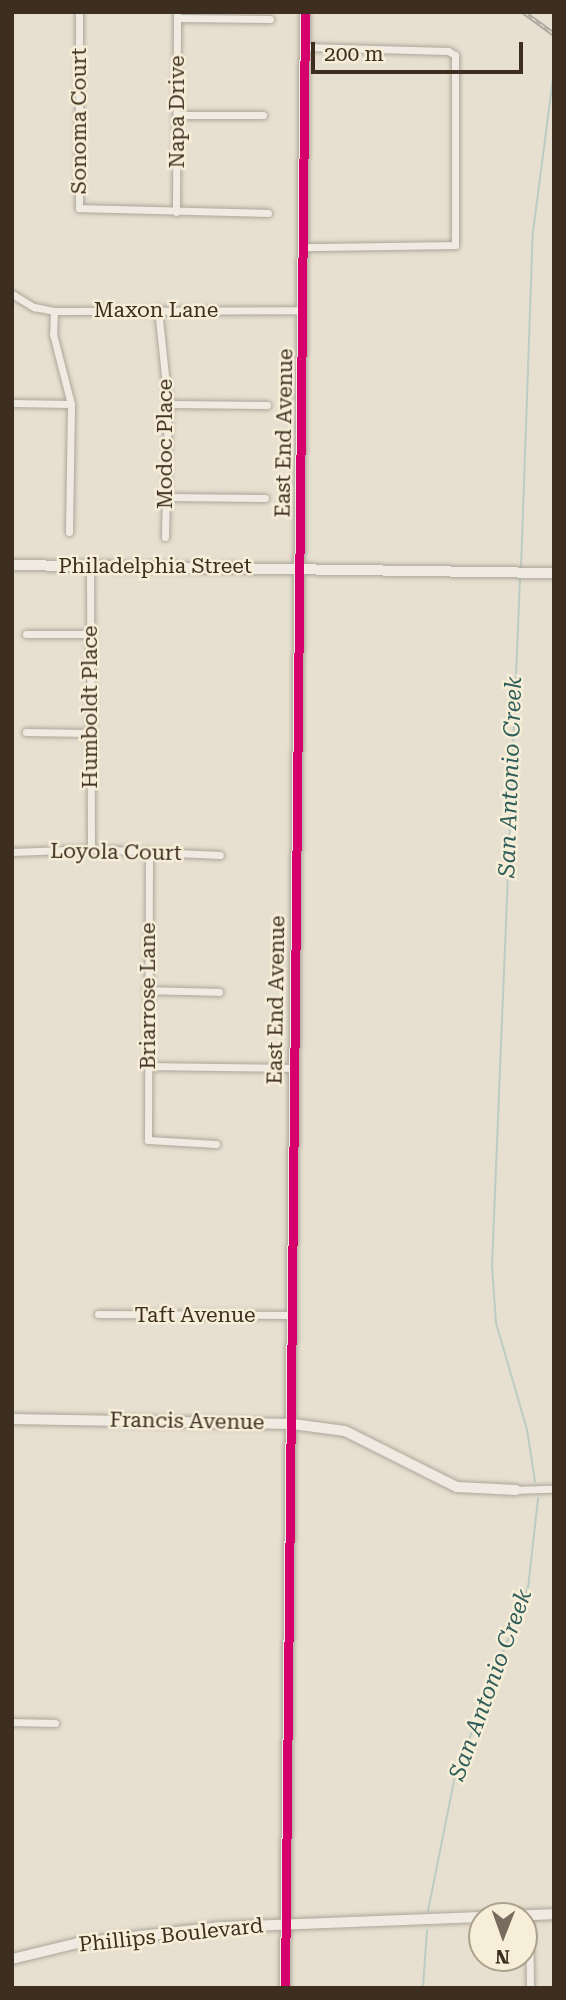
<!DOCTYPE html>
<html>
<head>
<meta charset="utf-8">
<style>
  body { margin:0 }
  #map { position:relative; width:566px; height:2000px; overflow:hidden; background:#e7e0d1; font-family:"Roboto Serif",serif }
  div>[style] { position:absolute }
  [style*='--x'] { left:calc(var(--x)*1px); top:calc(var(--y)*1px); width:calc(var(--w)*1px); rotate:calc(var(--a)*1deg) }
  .stream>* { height:2px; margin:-1px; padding:0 1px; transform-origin:1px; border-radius:1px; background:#bcccc2 }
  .roads { filter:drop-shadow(0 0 2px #ada599) drop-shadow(0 0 2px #ada599) }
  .street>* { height:7px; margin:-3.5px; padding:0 3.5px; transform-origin:3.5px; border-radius:3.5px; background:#efebe3 }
  .secondary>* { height:10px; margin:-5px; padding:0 5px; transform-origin:5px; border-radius:5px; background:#efebe3 }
  .rail>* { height:4.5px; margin-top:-2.25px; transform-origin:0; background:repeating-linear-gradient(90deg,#f7eed8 0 5px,#afaaa2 0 10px); box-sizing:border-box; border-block:2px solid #afaaa2 }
  .cycleway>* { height:9px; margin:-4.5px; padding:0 4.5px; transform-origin:4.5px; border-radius:4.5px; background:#d6006c }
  span { translate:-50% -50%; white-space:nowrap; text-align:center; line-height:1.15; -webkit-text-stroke:5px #f7eed8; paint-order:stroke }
  .street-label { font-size:21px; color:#3d2e20 }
  .water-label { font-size:23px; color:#2f5d5a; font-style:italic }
  .frame { position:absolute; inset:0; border:14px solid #3d2e20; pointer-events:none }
  .north { position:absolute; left:468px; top:1902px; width:70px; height:70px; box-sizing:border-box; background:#f7eed8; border:2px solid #ada18e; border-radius:50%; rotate:181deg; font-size:19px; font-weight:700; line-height:28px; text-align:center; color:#3d2e20 }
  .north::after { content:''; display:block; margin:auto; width:24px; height:32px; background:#786c5e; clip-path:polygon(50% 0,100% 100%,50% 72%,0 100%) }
  .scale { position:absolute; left:311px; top:42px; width:212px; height:32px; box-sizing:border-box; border:4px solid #3d2e20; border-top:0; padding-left:9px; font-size:21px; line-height:24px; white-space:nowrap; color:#3d2e20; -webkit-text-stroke:5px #f7eed8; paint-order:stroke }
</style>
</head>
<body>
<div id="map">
  <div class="stream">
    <i style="--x:521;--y:569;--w:337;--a:-88"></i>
    <i style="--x:533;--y:232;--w:163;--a:-82.6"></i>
    <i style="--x:520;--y:578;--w:688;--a:92.33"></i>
    <i style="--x:492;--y:1265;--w:58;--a:86.1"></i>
    <i style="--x:496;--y:1323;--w:111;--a:73.8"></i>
    <i style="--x:527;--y:1430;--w:52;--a:81.1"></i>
    <i style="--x:428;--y:1911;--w:138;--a:-78.7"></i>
    <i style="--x:455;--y:1776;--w:202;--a:-68.8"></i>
    <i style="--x:528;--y:1588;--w:90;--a:-83.6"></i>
    <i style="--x:423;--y:1988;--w:58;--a:-86.1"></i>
  </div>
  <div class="roads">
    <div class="street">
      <i style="--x:79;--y:12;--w:196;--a:90"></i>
      <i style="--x:79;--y:208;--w:189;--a:1.5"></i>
      <i style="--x:178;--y:18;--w:92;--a:0.6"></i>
      <i style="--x:304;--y:47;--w:144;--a:1.6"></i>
      <i style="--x:448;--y:51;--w:8;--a:30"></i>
      <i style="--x:455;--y:55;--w:190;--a:90"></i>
      <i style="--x:455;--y:245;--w:150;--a:179.2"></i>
      <i style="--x:177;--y:115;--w:86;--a:0"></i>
      <i style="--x:176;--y:212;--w:200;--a:-89.7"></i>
      <i style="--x:12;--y:294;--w:26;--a:31"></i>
      <i style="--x:34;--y:307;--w:20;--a:11"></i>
      <i style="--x:54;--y:311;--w:249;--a:-0.2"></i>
      <i style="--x:158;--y:309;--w:96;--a:84"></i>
      <i style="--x:168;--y:404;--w:133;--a:91.3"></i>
      <i style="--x:54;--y:311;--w:23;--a:92"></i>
      <i style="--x:53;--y:334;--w:72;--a:75.6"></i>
      <i style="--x:71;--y:404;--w:128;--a:90.9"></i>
      <i style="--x:12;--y:403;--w:59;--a:1"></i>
      <i style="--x:168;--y:404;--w:99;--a:0.6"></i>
      <i style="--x:166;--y:497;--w:99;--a:0.6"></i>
      <i style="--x:90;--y:565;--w:284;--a:89.8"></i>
      <i style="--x:26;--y:634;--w:64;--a:0"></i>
      <i style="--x:26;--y:732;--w:63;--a:0.9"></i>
      <i style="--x:12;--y:852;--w:79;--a:-2.2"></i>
      <i style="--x:91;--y:849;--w:129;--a:2.7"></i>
      <i style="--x:149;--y:853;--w:287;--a:90.2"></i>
      <i style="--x:148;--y:1140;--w:68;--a:3.4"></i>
      <i style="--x:147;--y:990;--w:72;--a:1.6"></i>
      <i style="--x:147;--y:1066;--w:145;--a:0.8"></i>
      <i style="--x:98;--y:1314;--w:195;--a:0.3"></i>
      <i style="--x:516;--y:1490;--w:38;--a:-2"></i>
      <i style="--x:12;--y:1722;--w:43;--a:1.3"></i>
      <i style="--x:529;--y:1915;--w:73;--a:89.2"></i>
    </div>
    <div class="secondary">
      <i style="--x:12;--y:565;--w:542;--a:0.85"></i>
      <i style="--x:12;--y:1419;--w:281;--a:1"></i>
      <i style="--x:293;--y:1424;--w:52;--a:7.7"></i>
      <i style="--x:345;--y:1431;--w:125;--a:26.6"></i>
      <i style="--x:457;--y:1487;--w:59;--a:2.9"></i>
      <i style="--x:12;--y:1959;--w:68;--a:-13.6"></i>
      <i style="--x:78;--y:1943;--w:144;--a:-6.4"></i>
      <i style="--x:221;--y:1927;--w:333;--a:-2.2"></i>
      <i style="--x:285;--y:1988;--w:1976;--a:-89.42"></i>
    </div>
  </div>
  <div class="rail">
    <i style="--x:524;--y:12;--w:37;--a:36"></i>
  </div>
  <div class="cycleway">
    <i style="--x:285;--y:1988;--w:1976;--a:-89.42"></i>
  </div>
  <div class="street-label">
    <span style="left:177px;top:112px;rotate:-90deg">Napa Drive</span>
    <span style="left:79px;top:121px;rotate:-90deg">Sonoma Court</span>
    <span style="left:156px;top:310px">Maxon Lane</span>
    <span style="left:284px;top:433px;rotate:-89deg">East End Avenue</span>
    <span style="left:165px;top:444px;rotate:-90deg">Modoc Place</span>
    <span style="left:155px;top:566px">Philadelphia Street</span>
    <span style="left:90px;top:707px;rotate:-90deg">Humboldt Place</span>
    <span style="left:116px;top:852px;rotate:1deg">Loyola Court</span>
    <span style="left:148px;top:996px;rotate:-90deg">Briarrose Lane</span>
    <span style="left:276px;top:1000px;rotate:-89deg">East End Avenue</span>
    <span style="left:195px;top:1315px">Taft Avenue</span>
    <span style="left:187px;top:1421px;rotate:1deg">Francis Avenue</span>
    <span style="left:171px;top:1935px;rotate:-6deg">Phillips Boulevard</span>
  </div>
  <div class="water-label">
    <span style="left:511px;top:777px;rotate:-88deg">San Antonio Creek</span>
    <span style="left:491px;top:1685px;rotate:-70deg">San Antonio Creek</span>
  </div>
  <div class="frame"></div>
  <div class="north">N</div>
  <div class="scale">200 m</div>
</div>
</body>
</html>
